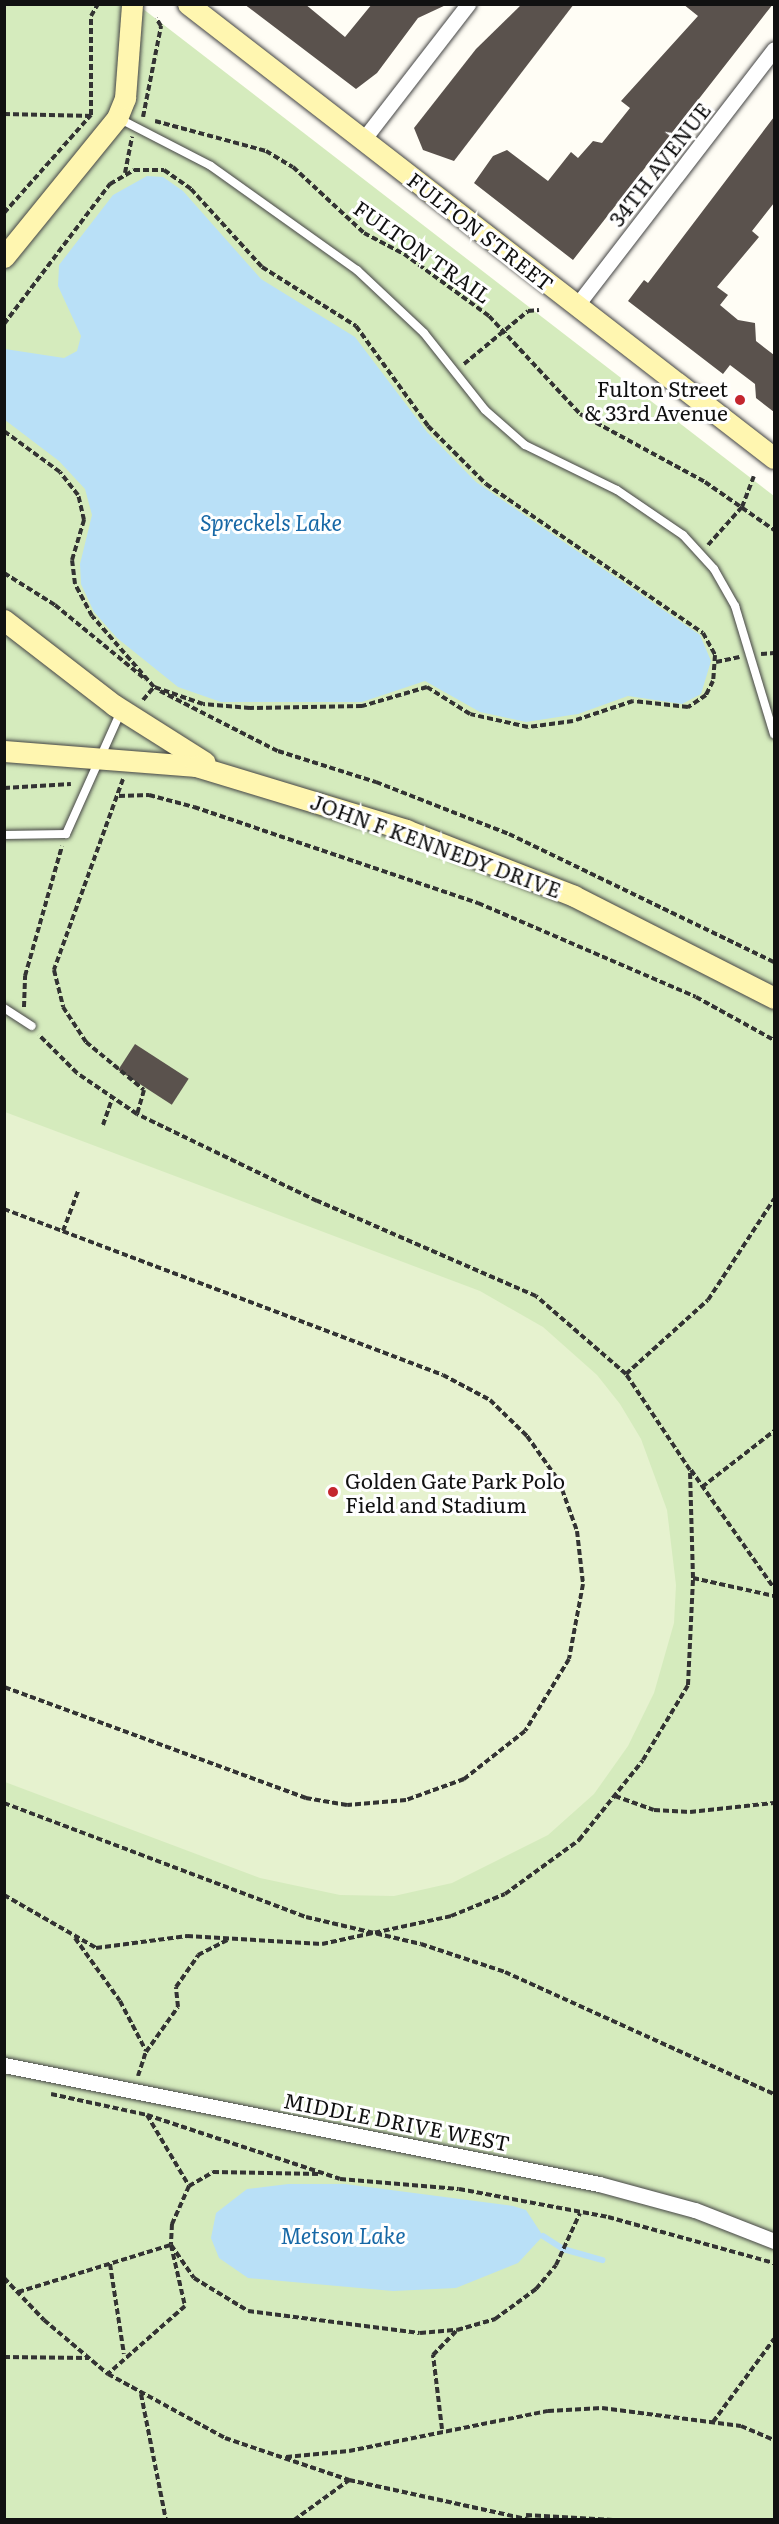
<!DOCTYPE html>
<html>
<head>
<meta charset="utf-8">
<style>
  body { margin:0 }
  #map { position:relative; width:779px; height:2524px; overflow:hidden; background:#fffdf5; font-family:Literata,serif }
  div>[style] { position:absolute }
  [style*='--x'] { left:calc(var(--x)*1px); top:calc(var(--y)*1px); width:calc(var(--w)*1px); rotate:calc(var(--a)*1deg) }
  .green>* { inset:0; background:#d5ebbd }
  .pitch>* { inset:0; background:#e6f2cf }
  .water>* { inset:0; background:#b9e0f7 }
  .stream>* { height:6px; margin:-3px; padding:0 3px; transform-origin:3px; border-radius:3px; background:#b9e0f7 }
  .building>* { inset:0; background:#5a524d; transform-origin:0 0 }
  .path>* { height:4px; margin-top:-2px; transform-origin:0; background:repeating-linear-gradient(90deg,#333 0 6px,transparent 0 9px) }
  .roads { filter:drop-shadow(0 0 2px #444) drop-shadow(0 0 2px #444) }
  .lane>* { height:8px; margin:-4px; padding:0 4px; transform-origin:4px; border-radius:4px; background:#fff }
  .street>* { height:15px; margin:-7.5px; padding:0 7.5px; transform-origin:7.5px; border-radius:7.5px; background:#fff }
  .secondary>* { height:21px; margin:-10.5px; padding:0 10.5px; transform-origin:10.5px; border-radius:10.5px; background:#fff6b0 }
  .dots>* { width:16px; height:16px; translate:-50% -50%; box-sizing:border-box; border:3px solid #fff; border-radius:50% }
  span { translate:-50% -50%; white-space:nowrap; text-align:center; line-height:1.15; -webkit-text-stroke:6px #fff; paint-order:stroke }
  .street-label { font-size:21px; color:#111 }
  .poi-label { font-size:21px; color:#111 }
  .right { translate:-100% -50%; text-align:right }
  .left { translate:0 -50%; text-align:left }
  .water-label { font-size:22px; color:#1768a6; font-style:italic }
  .frame { position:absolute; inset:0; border:6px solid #111; pointer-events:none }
</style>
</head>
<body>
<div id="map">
  <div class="green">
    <i style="clip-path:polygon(5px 5px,138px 5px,774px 496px,774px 2519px,5px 2519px)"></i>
  </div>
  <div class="pitch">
    <i style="clip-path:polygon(5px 1112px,480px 1291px,543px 1327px,597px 1375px,620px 1404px,641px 1439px,667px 1510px,676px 1585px,674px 1623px,654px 1693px,628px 1746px,594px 1794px,548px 1835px,452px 1883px,394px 1896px,340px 1895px,260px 1878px,5px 1782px)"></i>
  </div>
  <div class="water">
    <i style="clip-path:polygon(147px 176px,163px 177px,183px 191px,261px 279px,355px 337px,427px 432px,476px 482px,700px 635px,711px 661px,701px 694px,682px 704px,628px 696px,578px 714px,526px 722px,480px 712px,425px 681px,362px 702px,221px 702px,178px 687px,117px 638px,94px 612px,81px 584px,80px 564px,92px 515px,85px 489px,59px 461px,5px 420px,5px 349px,64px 358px,77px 351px,81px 336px,58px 286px,59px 265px,113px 195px)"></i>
    <i style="clip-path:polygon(288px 2184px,345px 2184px,513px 2206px,526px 2210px,543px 2236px,518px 2263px,456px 2288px,393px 2291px,248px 2278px,219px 2258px,211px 2238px,216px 2213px,247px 2189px)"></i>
  </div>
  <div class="stream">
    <i style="--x:543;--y:2236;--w:24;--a:33"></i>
    <i style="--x:563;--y:2249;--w:41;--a:15.8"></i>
  </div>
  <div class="building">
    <i style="clip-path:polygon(244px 4px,305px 4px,345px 37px,372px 4px,448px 4px,418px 18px,377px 73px,356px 89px)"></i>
    <i style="clip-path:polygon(522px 4px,574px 4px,454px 161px,423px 150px,414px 128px,476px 49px)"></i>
    <i style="clip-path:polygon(683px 4px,773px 4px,573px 260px,474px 183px,493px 156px,507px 150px,548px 181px,571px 152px,578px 158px,593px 141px,602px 143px,630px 108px,621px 101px,698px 16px)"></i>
    <i style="clip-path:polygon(774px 117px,774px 203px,752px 231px,759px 237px,717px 287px,728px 295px,720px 305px,738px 320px,755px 323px,756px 341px,774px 355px,774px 412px,756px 398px,755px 384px,730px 365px,723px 374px,628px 301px,644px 280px,648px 283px)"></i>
    <i style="left:135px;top:1044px;width:64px;height:31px;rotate:33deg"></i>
  </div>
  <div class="path">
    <i style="--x:4;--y:114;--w:90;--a:1.3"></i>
    <i style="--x:143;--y:117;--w:93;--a:-78.8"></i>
    <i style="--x:161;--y:26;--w:9;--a:-122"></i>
    <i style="--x:155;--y:121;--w:115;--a:15.1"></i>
    <i style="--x:266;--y:151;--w:31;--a:31"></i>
    <i style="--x:293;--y:167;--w:97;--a:42.9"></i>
    <i style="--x:364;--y:233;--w:45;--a:27.7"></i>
    <i style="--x:404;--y:254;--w:105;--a:36.1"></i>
    <i style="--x:489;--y:316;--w:134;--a:47.1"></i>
    <i style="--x:580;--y:414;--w:142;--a:28.5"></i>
    <i style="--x:705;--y:482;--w:84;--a:34.8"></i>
    <i style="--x:125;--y:173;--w:37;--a:-79"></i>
    <i style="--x:4;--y:213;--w:131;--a:-48.4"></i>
    <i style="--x:91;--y:115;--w:99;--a:-90"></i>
    <i style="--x:91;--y:16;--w:14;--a:-60"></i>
    <i style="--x:4;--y:324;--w:176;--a:-52.9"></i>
    <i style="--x:110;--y:184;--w:28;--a:-30"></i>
    <i style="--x:134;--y:170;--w:30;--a:0"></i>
    <i style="--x:164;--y:170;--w:33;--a:35"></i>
    <i style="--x:191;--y:189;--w:105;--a:47.7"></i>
    <i style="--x:262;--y:267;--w:111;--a:32.1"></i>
    <i style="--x:356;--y:326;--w:123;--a:54.2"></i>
    <i style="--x:428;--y:426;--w:82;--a:45"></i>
    <i style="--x:486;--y:484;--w:263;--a:34.5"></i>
    <i style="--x:703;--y:633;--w:25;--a:61"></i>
    <i style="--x:715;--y:655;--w:26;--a:94"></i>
    <i style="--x:713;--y:681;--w:16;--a:117"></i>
    <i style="--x:706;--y:695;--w:22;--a:146"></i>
    <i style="--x:688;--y:707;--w:55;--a:-173.8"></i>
    <i style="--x:633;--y:701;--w:63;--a:161.6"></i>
    <i style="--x:573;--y:721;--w:45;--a:172.4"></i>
    <i style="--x:528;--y:727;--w:59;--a:-167.4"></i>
    <i style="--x:470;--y:714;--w:51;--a:-147.9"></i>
    <i style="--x:427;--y:687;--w:68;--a:163.7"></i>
    <i style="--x:362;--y:706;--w:112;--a:179"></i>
    <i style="--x:250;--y:708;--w:47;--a:-175.1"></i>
    <i style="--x:203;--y:704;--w:52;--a:-160.9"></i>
    <i style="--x:154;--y:687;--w:94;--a:-131.1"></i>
    <i style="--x:92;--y:616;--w:36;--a:-118"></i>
    <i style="--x:75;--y:584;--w:24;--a:-97"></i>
    <i style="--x:72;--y:560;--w:42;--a:-73.3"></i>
    <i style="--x:84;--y:520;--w:26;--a:-103"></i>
    <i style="--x:78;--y:495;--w:29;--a:-128"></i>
    <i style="--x:60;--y:472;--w:69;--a:-143.8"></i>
    <i style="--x:464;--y:364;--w:83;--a:-39.6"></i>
    <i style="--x:528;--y:311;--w:11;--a:-5"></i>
    <i style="--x:708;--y:545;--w:51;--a:-48.2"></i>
    <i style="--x:742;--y:507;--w:33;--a:-69"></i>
    <i style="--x:4;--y:573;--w:60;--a:32.1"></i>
    <i style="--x:55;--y:605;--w:117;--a:39.4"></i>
    <i style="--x:761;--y:654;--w:13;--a:-4"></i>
    <i style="--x:716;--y:662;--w:24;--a:-12"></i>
    <i style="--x:160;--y:691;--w:132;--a:27"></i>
    <i style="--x:278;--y:751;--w:103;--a:17.6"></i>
    <i style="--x:376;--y:782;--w:143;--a:21.4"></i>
    <i style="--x:509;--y:834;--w:294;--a:25.8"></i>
    <i style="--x:143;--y:700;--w:17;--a:-50"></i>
    <i style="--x:123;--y:779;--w:203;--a:109.9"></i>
    <i style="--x:54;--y:970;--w:38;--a:76"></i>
    <i style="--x:63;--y:1007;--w:42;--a:56.7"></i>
    <i style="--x:86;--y:1042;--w:75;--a:39.6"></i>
    <i style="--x:144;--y:1090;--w:25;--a:106"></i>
    <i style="--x:4;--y:788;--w:67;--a:-3.4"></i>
    <i style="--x:119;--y:796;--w:30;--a:-2"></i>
    <i style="--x:149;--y:795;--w:47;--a:14.9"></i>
    <i style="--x:194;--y:807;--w:300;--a:18.7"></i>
    <i style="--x:478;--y:903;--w:237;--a:23.3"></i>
    <i style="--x:696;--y:997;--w:89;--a:28.9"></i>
    <i style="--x:24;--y:1007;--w:31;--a:-88"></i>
    <i style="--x:25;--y:976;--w:135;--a:-74.1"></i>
    <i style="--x:103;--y:1125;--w:28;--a:-71"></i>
    <i style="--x:4;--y:1209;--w:469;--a:20.7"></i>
    <i style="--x:443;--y:1375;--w:53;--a:28"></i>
    <i style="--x:490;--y:1400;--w:52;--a:44.2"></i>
    <i style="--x:527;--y:1436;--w:55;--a:54.6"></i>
    <i style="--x:559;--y:1481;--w:53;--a:70.2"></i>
    <i style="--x:577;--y:1531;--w:53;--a:83.5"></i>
    <i style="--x:583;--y:1584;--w:76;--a:100.6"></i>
    <i style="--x:569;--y:1659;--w:84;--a:121.4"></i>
    <i style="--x:525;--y:1731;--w:78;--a:141.8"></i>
    <i style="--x:464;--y:1779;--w:62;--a:160.1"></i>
    <i style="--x:406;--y:1800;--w:59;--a:175.2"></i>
    <i style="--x:347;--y:1805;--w:42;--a:-170.3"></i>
    <i style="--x:306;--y:1798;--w:322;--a:-159.8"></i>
    <i style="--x:63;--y:1231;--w:43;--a:-69.4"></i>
    <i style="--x:626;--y:1374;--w:110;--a:-42.1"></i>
    <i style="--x:708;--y:1300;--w:121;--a:-56.8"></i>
    <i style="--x:691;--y:1470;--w:144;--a:54.9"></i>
    <i style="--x:702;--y:1487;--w:91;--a:-37.9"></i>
    <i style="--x:693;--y:1578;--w:83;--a:12.5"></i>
    <i style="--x:615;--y:1796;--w:41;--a:19.7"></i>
    <i style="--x:654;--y:1810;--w:36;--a:3"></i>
    <i style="--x:690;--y:1812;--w:84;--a:-6.1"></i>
    <i style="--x:4;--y:1803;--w:323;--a:20.7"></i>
    <i style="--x:306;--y:1917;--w:118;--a:13.2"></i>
    <i style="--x:421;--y:1944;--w:89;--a:18.4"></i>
    <i style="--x:505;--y:1972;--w:295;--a:24.4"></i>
    <i style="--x:4;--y:1895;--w:106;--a:29.9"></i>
    <i style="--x:96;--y:1948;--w:92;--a:-7.5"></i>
    <i style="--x:187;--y:1936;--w:135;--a:3.4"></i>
    <i style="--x:322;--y:1944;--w:132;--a:-12.2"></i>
    <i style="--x:451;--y:1916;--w:58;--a:-22.2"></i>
    <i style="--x:505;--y:1894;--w:92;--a:-36.1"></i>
    <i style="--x:579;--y:1840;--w:102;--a:-51.3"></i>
    <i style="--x:643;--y:1760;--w:87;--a:-59"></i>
    <i style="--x:688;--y:1685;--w:107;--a:-87.3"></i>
    <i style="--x:693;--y:1578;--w:108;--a:-91.6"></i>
    <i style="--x:690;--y:1470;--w:115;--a:-123.7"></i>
    <i style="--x:626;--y:1374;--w:119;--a:-139.1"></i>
    <i style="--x:536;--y:1296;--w:239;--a:-156.5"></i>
    <i style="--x:317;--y:1201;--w:200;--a:-154.2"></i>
    <i style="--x:137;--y:1114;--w:73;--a:-145.7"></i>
    <i style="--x:77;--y:1073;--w:54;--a:-135"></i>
    <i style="--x:75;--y:1938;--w:77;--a:54.5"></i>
    <i style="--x:120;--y:2001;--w:56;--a:62.5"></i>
    <i style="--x:138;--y:2076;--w:25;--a:-72"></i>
    <i style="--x:146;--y:2052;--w:55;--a:-54.6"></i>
    <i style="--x:178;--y:2007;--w:20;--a:-96"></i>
    <i style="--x:176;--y:1987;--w:39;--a:-55"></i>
    <i style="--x:198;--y:1955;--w:33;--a:-27"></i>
    <i style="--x:51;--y:2094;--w:98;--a:12.3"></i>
    <i style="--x:147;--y:2115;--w:203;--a:18.3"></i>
    <i style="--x:340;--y:2179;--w:119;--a:4.8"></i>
    <i style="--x:459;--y:2189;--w:152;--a:10.6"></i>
    <i style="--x:608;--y:2217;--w:172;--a:15.5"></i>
    <i style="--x:147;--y:2115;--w:82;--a:59.4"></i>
    <i style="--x:189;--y:2186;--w:42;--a:114.1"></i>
    <i style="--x:172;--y:2224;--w:21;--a:93"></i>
    <i style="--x:171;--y:2245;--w:40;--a:55.1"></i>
    <i style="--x:194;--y:2278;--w:63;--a:31.4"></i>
    <i style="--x:248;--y:2311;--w:173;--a:7.3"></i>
    <i style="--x:420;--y:2333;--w:37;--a:-5"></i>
    <i style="--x:457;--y:2330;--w:40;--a:-16"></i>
    <i style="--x:495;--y:2319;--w:51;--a:-36.2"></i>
    <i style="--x:536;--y:2289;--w:31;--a:-50"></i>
    <i style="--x:556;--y:2265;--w:57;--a:-65.2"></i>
    <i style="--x:189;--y:2186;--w:28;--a:-30"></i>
    <i style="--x:213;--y:2172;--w:106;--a:1.1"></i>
    <i style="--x:110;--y:2264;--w:91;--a:81.2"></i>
    <i style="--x:4;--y:2278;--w:58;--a:46.4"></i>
    <i style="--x:44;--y:2320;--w:84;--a:40.2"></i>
    <i style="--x:108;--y:2374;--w:133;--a:28.7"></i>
    <i style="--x:225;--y:2438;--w:131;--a:18.7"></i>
    <i style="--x:349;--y:2480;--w:186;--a:12.4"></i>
    <i style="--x:18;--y:2292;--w:160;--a:-17.1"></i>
    <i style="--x:171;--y:2245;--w:63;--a:77.1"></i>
    <i style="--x:185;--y:2306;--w:103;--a:138.6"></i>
    <i style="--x:4;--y:2357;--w:84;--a:0.7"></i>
    <i style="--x:141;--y:2394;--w:128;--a:78.8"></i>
    <i style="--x:713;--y:2422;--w:103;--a:-53.7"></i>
    <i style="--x:442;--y:2429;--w:75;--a:-96.9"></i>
    <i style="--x:433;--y:2355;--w:33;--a:-46"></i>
    <i style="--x:286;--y:2457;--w:63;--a:-5.4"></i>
    <i style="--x:349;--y:2451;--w:203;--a:-11.4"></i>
    <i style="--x:548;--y:2411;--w:54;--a:-3.2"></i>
    <i style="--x:602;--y:2408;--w:140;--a:7.4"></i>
    <i style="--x:741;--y:2426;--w:36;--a:23"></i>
    <i style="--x:526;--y:2515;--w:87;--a:3.3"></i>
    <i style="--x:294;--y:2520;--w:68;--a:-36"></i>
  </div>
  <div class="roads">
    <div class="lane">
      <i style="--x:120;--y:119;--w:102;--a:27.3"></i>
      <i style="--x:211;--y:166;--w:179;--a:35.5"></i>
      <i style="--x:357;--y:270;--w:92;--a:43.2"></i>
      <i style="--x:424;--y:333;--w:98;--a:51.6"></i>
      <i style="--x:485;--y:410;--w:53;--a:41.2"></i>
      <i style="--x:525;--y:445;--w:102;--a:26.1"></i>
      <i style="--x:617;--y:490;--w:80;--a:34.3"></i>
      <i style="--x:683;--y:535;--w:46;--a:47.6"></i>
      <i style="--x:714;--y:569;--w:43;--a:60.4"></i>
      <i style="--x:735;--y:606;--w:134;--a:73.1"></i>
      <i style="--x:4;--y:835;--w:62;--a:-0.9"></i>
      <i style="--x:66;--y:834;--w:135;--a:-65.9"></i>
      <i style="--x:4;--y:1008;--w:33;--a:33"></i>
    </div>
    <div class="street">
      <i style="--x:363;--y:140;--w:172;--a:-52.3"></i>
      <i style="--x:577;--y:305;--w:323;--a:-52.4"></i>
      <i style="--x:4;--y:2065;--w:607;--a:11.31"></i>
      <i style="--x:599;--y:2184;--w:99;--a:15.2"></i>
      <i style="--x:695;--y:2210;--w:85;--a:21.4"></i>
    </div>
    <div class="secondary">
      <i style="--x:188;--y:4;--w:741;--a:37.77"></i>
      <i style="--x:4;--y:257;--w:179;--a:-50.9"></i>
      <i style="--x:117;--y:118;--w:22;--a:-68"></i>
      <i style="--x:125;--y:98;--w:94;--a:-85.7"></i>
      <i style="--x:4;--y:620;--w:139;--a:37.7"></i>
      <i style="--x:114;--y:705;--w:107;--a:32.3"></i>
      <i style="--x:4;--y:751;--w:193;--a:4.5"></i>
      <i style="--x:196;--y:766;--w:220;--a:16.9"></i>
      <i style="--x:406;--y:830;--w:180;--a:21.4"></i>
      <i style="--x:574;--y:896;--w:225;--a:27"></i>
    </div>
  </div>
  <div class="dots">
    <i style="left:740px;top:400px;background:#c4262e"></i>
    <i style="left:333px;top:1492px;background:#c4262e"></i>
  </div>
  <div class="street-label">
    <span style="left:659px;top:164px;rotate:-52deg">34TH AVENUE</span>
    <span style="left:481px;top:231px;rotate:38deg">FULTON STREET</span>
    <span style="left:423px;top:251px;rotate:35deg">FULTON TRAIL</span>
    <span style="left:436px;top:845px;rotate:20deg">JOHN F KENNEDY DRIVE</span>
    <span style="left:397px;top:2121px;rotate:11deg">MIDDLE DRIVE WEST</span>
  </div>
  <div class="poi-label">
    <span class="right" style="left:728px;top:400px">Fulton Street<br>&amp; 33rd Avenue</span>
    <span class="left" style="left:345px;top:1492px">Golden Gate Park Polo<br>Field and Stadium</span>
  </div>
  <div class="water-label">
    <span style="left:271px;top:522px">Spreckels Lake</span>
    <span style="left:343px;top:2235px">Metson Lake</span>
  </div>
  <div class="frame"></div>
</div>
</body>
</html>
